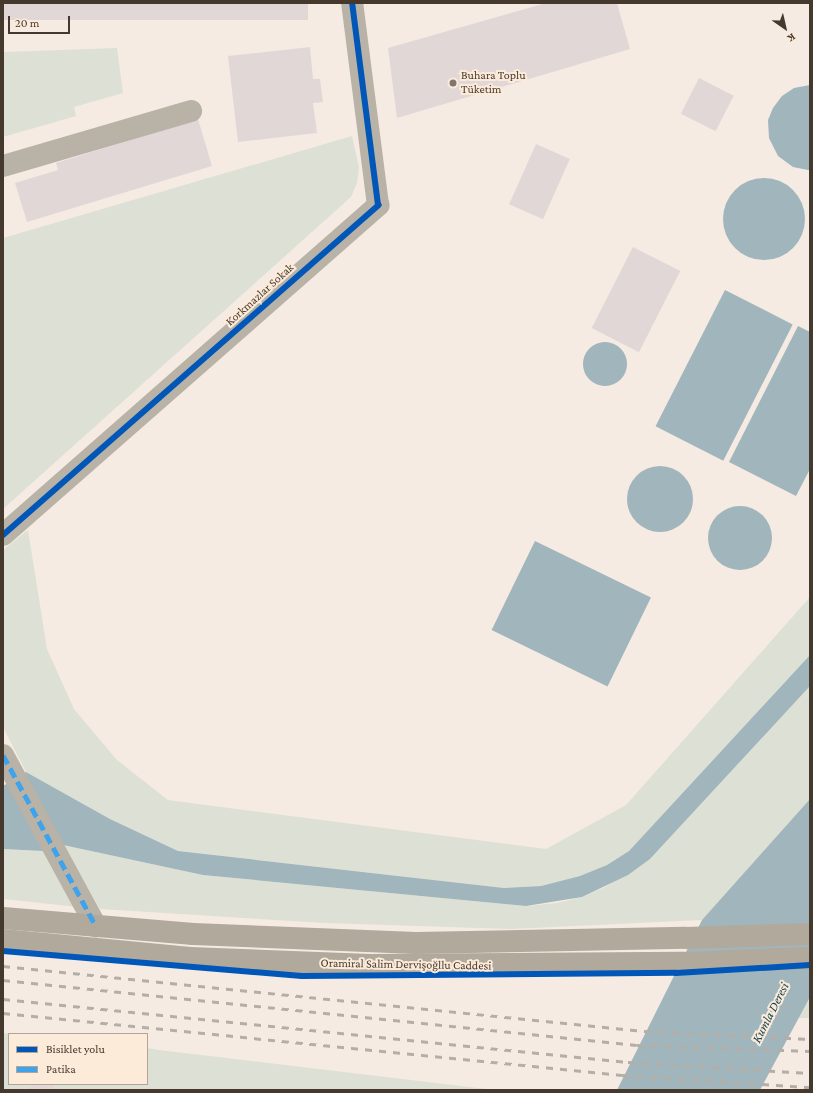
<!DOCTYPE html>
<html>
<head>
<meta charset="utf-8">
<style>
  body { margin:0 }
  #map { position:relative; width:813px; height:1093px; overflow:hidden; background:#f5ebe2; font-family:"Crimson Pro",serif }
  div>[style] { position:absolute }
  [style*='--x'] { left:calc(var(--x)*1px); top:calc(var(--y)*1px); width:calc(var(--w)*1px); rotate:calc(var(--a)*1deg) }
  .green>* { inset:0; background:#dde1d5 }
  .water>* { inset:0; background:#a0b5bc; transform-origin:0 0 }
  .round { border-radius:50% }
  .building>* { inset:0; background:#e2d7d7; transform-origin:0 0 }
  .minor>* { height:22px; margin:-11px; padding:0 11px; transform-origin:11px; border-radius:11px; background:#b9b2a7 }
  .major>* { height:22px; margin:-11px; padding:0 11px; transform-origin:11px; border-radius:11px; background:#b1a99c }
  .rail>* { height:3px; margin-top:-1.5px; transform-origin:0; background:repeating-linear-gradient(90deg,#b4aea6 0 7px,transparent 0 14px) }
  .quiet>* { height:5px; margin-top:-2.5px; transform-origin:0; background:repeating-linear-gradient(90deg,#3fa3eb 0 10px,transparent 0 15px) }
  .cycleway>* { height:6px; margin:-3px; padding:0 3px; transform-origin:3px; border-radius:3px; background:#0057b8 }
  .dots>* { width:11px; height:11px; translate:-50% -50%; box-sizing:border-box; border:2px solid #fdebda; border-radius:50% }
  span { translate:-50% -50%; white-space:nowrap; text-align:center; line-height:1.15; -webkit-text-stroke:4px #fdebda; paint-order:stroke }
  .poi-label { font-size:12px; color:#45392e }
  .left { translate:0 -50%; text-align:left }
  .street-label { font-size:12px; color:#45392e }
  .water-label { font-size:13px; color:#134454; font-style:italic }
  .frame { position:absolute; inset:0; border:4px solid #45392e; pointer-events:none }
  .legend { position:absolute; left:8px; top:1033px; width:140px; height:52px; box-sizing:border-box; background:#fdebda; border:1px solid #b3a495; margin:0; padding:5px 7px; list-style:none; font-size:12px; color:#45392e }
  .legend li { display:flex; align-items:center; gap:8px; height:20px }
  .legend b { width:20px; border:1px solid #b3a495 }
  .north { position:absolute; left:765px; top:8px; width:40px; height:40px; -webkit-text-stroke:3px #fdebda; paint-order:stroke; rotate:146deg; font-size:11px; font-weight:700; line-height:16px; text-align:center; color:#45392e }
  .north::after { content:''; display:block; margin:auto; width:14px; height:18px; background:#45392e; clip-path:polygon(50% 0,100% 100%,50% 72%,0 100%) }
  .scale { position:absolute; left:8px; top:16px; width:62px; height:18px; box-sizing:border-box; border:2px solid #45392e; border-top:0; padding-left:5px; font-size:12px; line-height:14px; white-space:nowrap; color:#45392e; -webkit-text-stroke:3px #fdebda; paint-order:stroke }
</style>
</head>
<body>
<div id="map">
  <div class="green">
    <i style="clip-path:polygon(117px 48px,123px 93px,74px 107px,76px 116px,3px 137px,3px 52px)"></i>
    <i style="clip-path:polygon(352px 136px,359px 167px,357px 183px,351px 197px,3px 509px,3px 238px)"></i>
    <i style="clip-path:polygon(28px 530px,47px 649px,74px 709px,117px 760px,168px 800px,546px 849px,626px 805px,810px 597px,810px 655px,629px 851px,607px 865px,580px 876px,541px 886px,504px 888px,178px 851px,110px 819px,26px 772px,3px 727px,3px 550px)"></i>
    <i style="clip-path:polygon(810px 686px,810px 799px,702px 920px,512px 929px,324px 923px,100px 909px,63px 845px,203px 875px,526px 906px,557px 903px,582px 897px,605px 887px,650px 859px)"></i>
    <i style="clip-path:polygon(3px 849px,43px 851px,77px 907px,3px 899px)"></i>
    <i style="clip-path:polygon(810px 997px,810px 1018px,798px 1018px)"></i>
    <i style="clip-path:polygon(3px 1033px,16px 1034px,9px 1034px,9px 1084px,36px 1084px,23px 1090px,3px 1090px)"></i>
    <i style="clip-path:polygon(147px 1048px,159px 1050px,495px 1090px,56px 1090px,53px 1084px,147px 1084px)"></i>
  </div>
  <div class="water">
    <i style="clip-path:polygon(810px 85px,810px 170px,808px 170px,793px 167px,778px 156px,769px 138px,768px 120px,773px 108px,782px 96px,794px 88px)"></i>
    <i class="round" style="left:723px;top:178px;width:82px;height:82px"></i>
    <i style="left:725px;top:290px;width:76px;height:153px;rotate:27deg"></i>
    <i style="clip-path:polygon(798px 326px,810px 332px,810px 469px,796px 496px,729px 462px)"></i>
    <i class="round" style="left:583px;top:342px;width:44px;height:44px"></i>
    <i class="round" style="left:627px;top:466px;width:66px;height:66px"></i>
    <i class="round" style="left:708px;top:506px;width:64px;height:64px"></i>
    <i style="left:535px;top:541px;width:129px;height:99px;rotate:26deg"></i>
    <i style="clip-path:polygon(810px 655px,810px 686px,650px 859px,628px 875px,582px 897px,526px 906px,203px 875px,63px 845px,43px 851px,3px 849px,3px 786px,26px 772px,110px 819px,178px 851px,504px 888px,541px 886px,580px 876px,607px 865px,629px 851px)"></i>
    <i style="clip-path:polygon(810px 799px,810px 997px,760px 1090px,617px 1090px,702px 920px)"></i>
  </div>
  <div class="building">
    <i style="left:3px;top:3px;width:305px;height:17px"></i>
    <i style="clip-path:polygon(546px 3px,617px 3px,630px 49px,397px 118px,388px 48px)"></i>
    <i style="clip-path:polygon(310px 47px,313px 79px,320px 79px,323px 102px,313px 103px,317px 133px,238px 142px,228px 56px)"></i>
    <i style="left:699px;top:78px;width:39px;height:40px;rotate:27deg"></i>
    <i style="clip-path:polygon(198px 119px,212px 166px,27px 222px,15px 183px,58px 170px,56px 163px)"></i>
    <i style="left:536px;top:144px;width:37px;height:66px;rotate:24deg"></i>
    <i style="left:633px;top:247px;width:53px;height:91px;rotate:27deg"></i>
    <i style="clip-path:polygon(36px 1084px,53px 1084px,56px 1090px,23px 1090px)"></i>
  </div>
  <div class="minor">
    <i style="--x:3;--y:166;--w:196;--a:-16.3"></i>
    <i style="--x:3;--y:535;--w:500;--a:-41.3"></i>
    <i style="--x:378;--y:205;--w:204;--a:-97.3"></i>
    <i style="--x:3;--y:755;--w:195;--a:61.5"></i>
  </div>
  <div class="major">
    <i style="--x:3;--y:918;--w:191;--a:4.8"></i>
    <i style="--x:193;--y:934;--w:223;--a:2.3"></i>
    <i style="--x:416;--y:943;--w:270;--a:-1.1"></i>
    <i style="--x:686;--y:938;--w:124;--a:-1.8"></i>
    <i style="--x:3;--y:940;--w:188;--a:5.5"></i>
    <i style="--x:190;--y:958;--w:180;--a:2.2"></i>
    <i style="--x:370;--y:965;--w:313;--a:-0.4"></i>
    <i style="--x:683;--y:963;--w:127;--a:-2.3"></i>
  </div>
  <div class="rail">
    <i style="--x:3;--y:966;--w:644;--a:5.79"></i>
    <i style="--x:644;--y:1031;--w:166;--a:2.8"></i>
    <i style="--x:3;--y:980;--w:637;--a:5.85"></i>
    <i style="--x:637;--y:1045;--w:173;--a:2"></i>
    <i style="--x:3;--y:999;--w:628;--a:5.76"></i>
    <i style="--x:628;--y:1062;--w:182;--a:3.5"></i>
    <i style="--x:3;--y:1013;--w:622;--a:5.72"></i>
    <i style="--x:622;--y:1075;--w:188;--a:3.7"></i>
  </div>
  <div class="quiet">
    <i style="--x:3;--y:755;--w:195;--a:61.5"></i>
  </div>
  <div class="cycleway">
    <i style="--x:3;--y:535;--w:500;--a:-41.3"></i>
    <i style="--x:378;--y:205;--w:204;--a:-97.3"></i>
    <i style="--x:3;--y:951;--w:300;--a:4.8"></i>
    <i style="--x:302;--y:976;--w:374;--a:-0.5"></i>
    <i style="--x:676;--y:973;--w:134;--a:-3.4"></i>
  </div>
  <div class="dots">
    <i style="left:453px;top:83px;background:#83776d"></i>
  </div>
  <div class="poi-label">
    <span class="left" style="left:461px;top:83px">Buhara Toplu<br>Tüketim</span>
  </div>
  <div class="street-label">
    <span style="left:260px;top:295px;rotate:-42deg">Korkmazlar Sokak</span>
    <span style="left:406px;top:965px;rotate:1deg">Oramiral Salim Dervişoğllu Caddesi</span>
  </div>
  <div class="water-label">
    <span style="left:771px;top:1013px;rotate:-63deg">Kumla Deresi</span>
  </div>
  <div class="frame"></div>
  <ul class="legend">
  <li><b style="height:5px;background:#0057b8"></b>Bisiklet yolu</li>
  <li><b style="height:5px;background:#3fa3eb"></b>Patika</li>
  </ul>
  <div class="north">K</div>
  <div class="scale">20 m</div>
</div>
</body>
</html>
